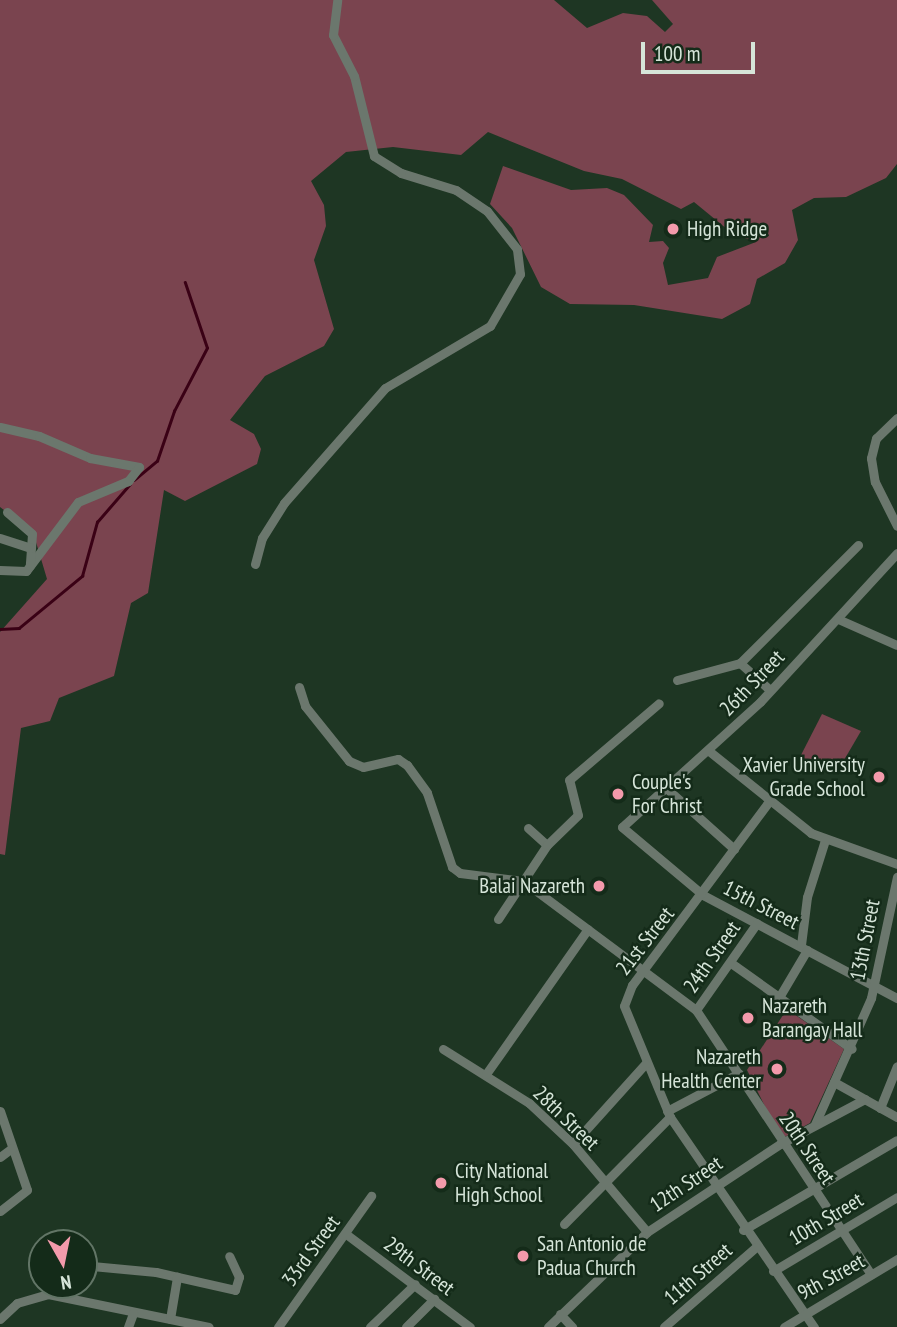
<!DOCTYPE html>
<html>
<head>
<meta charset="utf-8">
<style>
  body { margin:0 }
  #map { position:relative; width:897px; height:1327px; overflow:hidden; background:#1e3623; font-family:"PT Sans Narrow",sans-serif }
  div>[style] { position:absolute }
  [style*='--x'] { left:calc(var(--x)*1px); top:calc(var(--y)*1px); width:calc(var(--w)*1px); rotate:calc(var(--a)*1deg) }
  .green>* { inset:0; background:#7a444f }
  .stream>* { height:2.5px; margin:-1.25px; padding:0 1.25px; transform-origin:1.25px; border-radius:1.25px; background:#3a0115 }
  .minor>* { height:9px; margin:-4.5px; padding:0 4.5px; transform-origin:4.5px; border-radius:4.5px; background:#6b776d }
  .dots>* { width:19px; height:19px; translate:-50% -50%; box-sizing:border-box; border:4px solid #142b19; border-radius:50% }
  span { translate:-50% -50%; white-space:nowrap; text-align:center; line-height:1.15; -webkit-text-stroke:5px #142b19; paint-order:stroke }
  .poi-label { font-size:21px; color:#d6e5d9 }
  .left { translate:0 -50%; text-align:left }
  .right { translate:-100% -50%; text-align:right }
  .street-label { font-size:21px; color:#d6e5d9 }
  .north { position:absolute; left:28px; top:1229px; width:70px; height:70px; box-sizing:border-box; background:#142b19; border:2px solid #627566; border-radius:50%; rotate:171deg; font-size:19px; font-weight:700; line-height:28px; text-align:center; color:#d6e5d9 }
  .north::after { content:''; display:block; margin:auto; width:24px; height:32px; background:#f39aab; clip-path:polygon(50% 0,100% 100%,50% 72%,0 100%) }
  .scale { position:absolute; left:641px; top:42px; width:114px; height:32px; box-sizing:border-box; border:4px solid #d6e5d9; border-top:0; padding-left:9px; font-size:21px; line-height:24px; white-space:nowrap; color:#d6e5d9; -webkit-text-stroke:5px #142b19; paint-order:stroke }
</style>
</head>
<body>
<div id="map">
  <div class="green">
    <i style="clip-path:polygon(0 0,554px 0,587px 28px,623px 13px,647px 16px,665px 32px,673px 24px,652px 0,897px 0,897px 164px,886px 178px,846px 197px,814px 198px,792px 210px,798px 240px,785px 263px,757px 279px,750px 304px,722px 319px,634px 305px,570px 304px,541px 287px,512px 228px,490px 204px,503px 166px,571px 190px,607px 188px,624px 195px,653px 225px,649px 242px,663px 241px,669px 248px,663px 263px,668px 285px,708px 278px,717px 257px,756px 242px,733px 234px,694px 202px,681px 209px,622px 179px,584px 171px,488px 132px,461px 155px,393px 147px,346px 152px,311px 181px,324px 205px,326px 226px,314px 260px,334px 329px,324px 346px,265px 376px,230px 420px,254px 434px,261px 449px,257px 464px,185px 501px,164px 490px,148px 593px,131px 603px,114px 676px,59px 698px,50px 721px,21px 728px,5px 855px,0 854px,0 632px,47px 579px,33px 532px,0 507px)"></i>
    <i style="clip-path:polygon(822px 714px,861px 731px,840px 767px,801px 770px,800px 757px)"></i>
    <i style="clip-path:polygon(787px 1009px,844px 1049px,810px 1123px,781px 1139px,747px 1070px)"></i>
  </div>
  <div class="stream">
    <i style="--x:134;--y:480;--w:30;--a:-40"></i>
    <i style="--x:157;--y:461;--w:53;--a:-71.2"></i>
    <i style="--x:174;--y:411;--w:71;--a:-62.4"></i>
    <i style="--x:207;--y:348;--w:69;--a:-108.7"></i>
    <i style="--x:0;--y:629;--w:19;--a:-3"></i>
    <i style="--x:19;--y:628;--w:82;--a:-39.5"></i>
    <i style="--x:82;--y:576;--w:56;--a:-74.5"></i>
    <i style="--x:97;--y:522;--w:50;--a:-49"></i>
  </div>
  <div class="minor">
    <i style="--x:897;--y:418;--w:29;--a:136"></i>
    <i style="--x:876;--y:438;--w:21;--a:104"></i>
    <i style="--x:871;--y:458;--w:24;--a:81"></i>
    <i style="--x:875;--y:482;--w:49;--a:63.4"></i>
    <i style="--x:0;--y:427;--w:40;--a:13"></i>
    <i style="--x:39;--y:436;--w:56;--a:23.3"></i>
    <i style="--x:90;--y:458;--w:50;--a:10.4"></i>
    <i style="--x:139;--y:467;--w:18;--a:128"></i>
    <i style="--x:128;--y:481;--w:54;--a:157.2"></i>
    <i style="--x:78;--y:502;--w:86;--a:127"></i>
    <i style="--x:26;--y:571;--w:26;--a:-178"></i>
    <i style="--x:7;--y:512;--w:33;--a:41"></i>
    <i style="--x:32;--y:534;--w:32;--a:94"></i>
    <i style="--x:0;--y:538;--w:32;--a:18"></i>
    <i style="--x:897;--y:553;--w:202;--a:132.6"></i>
    <i style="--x:760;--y:702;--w:186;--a:137.8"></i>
    <i style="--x:622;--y:827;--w:106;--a:40"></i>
    <i style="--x:703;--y:895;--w:220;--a:28"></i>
    <i style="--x:255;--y:564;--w:27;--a:-75"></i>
    <i style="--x:262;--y:538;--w:41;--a:-57.8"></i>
    <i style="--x:284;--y:503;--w:153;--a:-48.7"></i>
    <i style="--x:385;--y:388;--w:122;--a:-30.6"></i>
    <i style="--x:490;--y:326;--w:60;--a:-60"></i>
    <i style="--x:520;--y:274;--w:25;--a:-97"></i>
    <i style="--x:517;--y:249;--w:48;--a:-128.3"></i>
    <i style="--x:487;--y:211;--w:37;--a:-146"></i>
    <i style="--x:456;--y:190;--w:58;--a:-162.8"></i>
    <i style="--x:401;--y:173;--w:32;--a:-148"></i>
    <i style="--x:374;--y:156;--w:82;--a:-104"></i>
    <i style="--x:354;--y:76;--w:46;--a:-117.1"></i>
    <i style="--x:333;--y:35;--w:35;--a:-83"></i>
    <i style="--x:838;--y:619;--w:64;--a:23.8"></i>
    <i style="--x:740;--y:663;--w:40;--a:42"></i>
    <i style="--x:677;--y:680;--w:65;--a:-15.1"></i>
    <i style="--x:740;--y:663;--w:167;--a:-45"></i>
    <i style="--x:299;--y:687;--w:20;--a:72"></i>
    <i style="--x:305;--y:706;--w:70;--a:51.3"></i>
    <i style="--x:349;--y:761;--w:15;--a:23"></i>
    <i style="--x:363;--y:767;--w:36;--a:-13"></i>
    <i style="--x:398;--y:759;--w:11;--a:34"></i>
    <i style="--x:407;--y:765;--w:34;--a:54"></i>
    <i style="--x:427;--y:793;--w:78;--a:71.3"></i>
    <i style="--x:452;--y:867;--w:10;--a:37"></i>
    <i style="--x:460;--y:873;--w:64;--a:7.2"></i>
    <i style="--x:523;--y:881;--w:216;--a:36.7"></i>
    <i style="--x:696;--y:1010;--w:317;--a:56.5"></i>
    <i style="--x:709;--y:751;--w:131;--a:38.8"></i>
    <i style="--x:811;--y:833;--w:91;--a:19.8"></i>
    <i style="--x:665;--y:787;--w:93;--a:41.9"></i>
    <i style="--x:770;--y:800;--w:231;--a:126.7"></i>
    <i style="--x:632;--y:985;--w:22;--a:111"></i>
    <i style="--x:624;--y:1006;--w:120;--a:67.5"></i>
    <i style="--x:670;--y:1117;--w:255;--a:55.6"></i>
    <i style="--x:528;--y:828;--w:25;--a:42"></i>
    <i style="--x:498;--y:919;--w:89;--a:-56.5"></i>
    <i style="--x:547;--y:845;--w:43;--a:-44.1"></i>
    <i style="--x:578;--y:815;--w:36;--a:-104"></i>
    <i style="--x:569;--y:780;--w:118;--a:-40.5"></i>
    <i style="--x:801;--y:945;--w:48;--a:-82.9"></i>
    <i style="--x:807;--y:897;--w:60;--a:-72.5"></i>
    <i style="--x:731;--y:963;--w:148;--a:35.4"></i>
    <i style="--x:778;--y:999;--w:57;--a:-59.4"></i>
    <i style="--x:696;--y:1010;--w:106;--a:-55"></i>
    <i style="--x:443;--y:1049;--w:102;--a:32.1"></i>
    <i style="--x:529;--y:1103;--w:60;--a:43"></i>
    <i style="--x:573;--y:1144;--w:115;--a:49.9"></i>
    <i style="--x:486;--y:1074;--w:177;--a:-54.9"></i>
    <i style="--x:834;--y:1082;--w:72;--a:29.1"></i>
    <i style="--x:880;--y:1108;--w:45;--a:-68"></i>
    <i style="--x:0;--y:1111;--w:83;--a:71.1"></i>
    <i style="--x:27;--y:1190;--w:34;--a:142"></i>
    <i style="--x:667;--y:1111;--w:81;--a:-27.8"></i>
    <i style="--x:815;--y:1124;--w:138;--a:-66"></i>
    <i style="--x:871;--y:998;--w:124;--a:-77.9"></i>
    <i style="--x:573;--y:1144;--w:108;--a:-48"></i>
    <i style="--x:0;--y:1157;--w:15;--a:-37"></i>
    <i style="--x:564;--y:1224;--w:151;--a:-45.3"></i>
    <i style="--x:743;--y:1230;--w:178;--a:-30.3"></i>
    <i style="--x:346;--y:1234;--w:155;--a:36.9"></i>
    <i style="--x:92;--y:1266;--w:64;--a:5.4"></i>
    <i style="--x:156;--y:1272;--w:81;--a:12.8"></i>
    <i style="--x:235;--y:1290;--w:14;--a:-73"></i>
    <i style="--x:239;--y:1277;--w:23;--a:-115"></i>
    <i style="--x:773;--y:1271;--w:144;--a:-30.8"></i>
    <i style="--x:560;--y:1314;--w:18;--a:47"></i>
    <i style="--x:0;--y:1319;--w:23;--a:-43"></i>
    <i style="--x:17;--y:1303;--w:32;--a:-16"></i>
    <i style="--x:48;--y:1294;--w:164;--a:11.6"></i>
    <i style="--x:170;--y:1319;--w:43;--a:-80.5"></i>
    <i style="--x:128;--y:1327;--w:15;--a:-70"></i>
    <i style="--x:278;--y:1327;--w:161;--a:-54.6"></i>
    <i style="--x:370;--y:1327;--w:62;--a:-43.7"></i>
    <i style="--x:406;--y:1327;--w:40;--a:-45"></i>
    <i style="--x:548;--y:1327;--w:137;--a:-43.8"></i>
    <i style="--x:647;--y:1232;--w:159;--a:-33.5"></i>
    <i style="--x:780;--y:1144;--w:96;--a:-27.9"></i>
    <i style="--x:664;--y:1327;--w:122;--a:-41"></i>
    <i style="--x:784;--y:1327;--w:132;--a:-31"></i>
  </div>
  <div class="dots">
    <i style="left:673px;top:229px;background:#f39aab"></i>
    <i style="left:879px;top:777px;background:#f39aab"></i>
    <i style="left:618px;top:794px;background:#f39aab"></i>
    <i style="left:599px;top:886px;background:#f39aab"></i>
    <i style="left:748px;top:1018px;background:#f39aab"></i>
    <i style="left:777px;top:1069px;background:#f39aab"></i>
    <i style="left:441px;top:1183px;background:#f39aab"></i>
    <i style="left:523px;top:1256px;background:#f39aab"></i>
  </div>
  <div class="poi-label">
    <span class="left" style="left:687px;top:229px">High Ridge</span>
    <span class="right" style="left:865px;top:777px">Xavier University<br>Grade School</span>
    <span class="left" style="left:632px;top:794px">Couple's<br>For Christ</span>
    <span class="right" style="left:585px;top:886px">Balai Nazareth</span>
    <span class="left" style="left:762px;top:1018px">Nazareth<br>Barangay Hall</span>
    <span class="right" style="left:761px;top:1069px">Nazareth<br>Health Center</span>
    <span class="left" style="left:455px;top:1183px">City National<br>High School</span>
    <span class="left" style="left:537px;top:1256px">San Antonio de<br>Padua Church</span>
  </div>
  <div class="street-label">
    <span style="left:752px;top:683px;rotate:-46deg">26th Street</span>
    <span style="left:761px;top:905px;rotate:27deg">15th Street</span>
    <span style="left:865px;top:940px;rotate:-79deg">13th Street</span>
    <span style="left:645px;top:941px;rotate:-52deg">21st Street</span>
    <span style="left:712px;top:957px;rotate:-55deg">24th Street</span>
    <span style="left:566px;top:1118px;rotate:44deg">28th Street</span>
    <span style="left:807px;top:1148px;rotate:56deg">20th Street</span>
    <span style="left:686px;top:1184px;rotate:-34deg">12th Street</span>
    <span style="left:826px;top:1219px;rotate:-31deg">10th Street</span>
    <span style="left:311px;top:1251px;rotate:-54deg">33rd Street</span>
    <span style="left:419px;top:1266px;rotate:37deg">29th Street</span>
    <span style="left:698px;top:1274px;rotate:-41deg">11th Street</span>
    <span style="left:831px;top:1277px;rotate:-29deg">9th Street</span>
  </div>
  <div class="north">N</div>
  <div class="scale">100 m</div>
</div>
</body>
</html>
